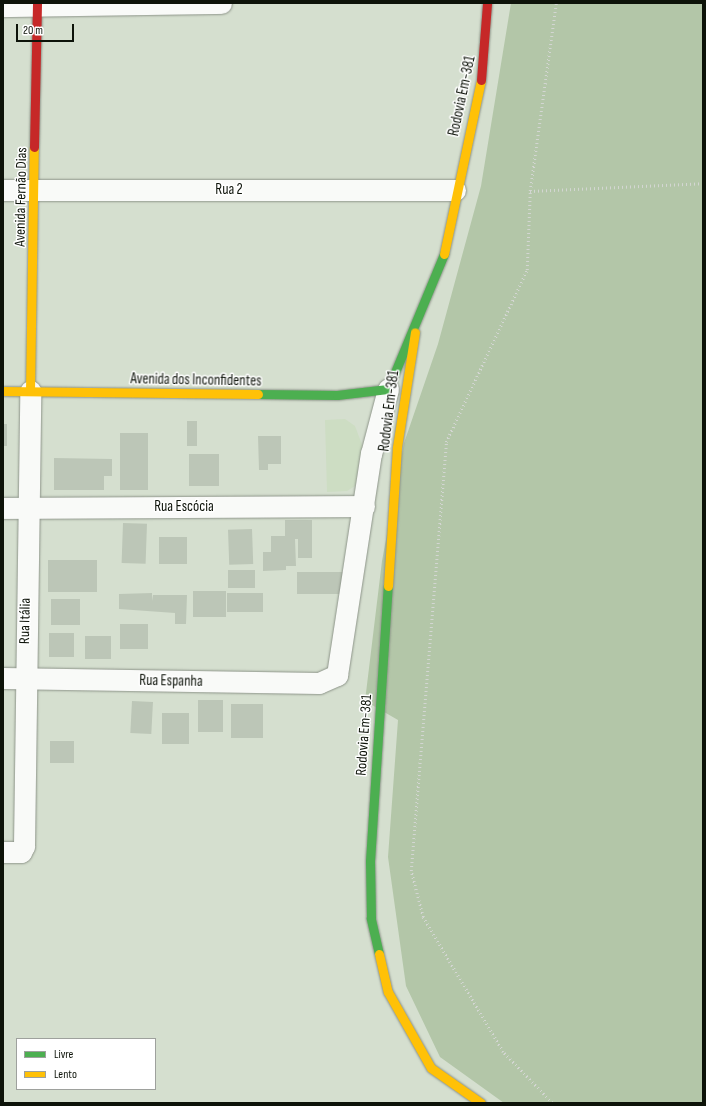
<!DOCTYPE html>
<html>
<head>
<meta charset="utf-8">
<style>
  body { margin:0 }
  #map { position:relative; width:706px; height:1106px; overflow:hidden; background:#d5dfcf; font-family:"Sofia Sans Condensed",sans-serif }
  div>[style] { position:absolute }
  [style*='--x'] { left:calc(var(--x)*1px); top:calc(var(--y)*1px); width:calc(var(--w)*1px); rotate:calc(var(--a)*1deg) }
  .built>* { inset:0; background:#cdddc3 }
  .forest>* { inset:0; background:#b3c6a8 }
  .building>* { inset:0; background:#bcc6b7; transform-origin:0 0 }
  .path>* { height:2.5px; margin-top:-1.25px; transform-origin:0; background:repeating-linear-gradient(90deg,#d3d6d2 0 1px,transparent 0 4px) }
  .roads { filter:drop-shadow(0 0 1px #8d9489) drop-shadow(0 0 1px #8d9489) }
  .street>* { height:21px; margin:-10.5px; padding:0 10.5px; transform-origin:10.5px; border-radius:10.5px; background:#f9faf8 }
  .fast>* { height:9px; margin:-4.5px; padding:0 4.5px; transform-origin:4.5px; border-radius:4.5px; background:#4caf50 }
  .slow>* { height:9px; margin:-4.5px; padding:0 4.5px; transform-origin:4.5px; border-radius:4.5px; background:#ffc107 }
  .jam>* { height:9px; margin:-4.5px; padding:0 4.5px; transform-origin:4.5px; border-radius:4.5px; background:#c62828 }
  span { translate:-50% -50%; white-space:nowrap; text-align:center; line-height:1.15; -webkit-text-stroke:3px #fff; paint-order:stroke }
  .street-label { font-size:15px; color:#0d1309 }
  .frame { position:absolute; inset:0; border:4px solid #0d1309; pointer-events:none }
  .legend { position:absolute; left:16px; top:1038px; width:140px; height:52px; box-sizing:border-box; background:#fff; border:1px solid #9ea19d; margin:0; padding:5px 7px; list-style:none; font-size:12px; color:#0d1309 }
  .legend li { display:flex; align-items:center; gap:8px; height:20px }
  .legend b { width:20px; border:1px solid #9ea19d }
  .scale { position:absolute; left:16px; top:24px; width:58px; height:18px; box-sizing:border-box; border:2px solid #0d1309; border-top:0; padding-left:5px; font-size:12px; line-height:14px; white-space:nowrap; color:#0d1309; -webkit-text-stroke:3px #fff; paint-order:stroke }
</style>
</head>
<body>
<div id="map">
  <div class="built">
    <i style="clip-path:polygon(345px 419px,355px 426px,364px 450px,355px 486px,347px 491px,327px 492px,325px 420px)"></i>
  </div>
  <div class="forest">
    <i style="clip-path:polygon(511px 3px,703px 3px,703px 1103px,504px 1103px,440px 1057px,406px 986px,388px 857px,398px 720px,365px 701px,382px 561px,404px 443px,438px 344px,481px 186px)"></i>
  </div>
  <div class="building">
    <i style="left:187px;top:421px;width:10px;height:25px"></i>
    <i style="left:3px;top:424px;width:4px;height:22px"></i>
    <i style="left:120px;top:433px;width:28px;height:57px"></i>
    <i style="clip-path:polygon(258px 436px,281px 436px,281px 464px,268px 464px,268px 470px,259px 470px)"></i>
    <i style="left:189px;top:454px;width:30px;height:32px"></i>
    <i style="clip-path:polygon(54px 458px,112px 459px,112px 476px,104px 476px,104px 490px,54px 490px)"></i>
    <i style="clip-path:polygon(285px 520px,312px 520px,312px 558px,298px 558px,298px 539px,295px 539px,296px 566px,286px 566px,286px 570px,263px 571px,263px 552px,271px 552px,271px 536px,285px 536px)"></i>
    <i style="left:123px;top:523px;width:24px;height:40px;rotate:2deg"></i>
    <i style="left:252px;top:529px;width:35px;height:24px;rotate:88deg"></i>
    <i style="left:159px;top:537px;width:28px;height:27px"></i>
    <i style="left:48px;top:560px;width:49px;height:32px"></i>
    <i style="left:228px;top:570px;width:27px;height:18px"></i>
    <i style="left:297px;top:572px;width:48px;height:22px"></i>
    <i style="left:193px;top:591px;width:33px;height:26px"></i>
    <i style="clip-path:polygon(152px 593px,152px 601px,153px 595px,187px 595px,186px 624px,175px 624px,175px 613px,119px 609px,119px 594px)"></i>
    <i style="left:227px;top:593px;width:36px;height:19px"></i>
    <i style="left:51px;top:599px;width:29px;height:26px"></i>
    <i style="left:120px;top:624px;width:28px;height:25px"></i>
    <i style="left:49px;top:633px;width:25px;height:24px"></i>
    <i style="left:85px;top:636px;width:26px;height:23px"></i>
    <i style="left:198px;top:700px;width:25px;height:32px"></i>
    <i style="left:132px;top:701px;width:21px;height:32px;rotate:3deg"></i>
    <i style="left:231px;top:704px;width:32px;height:34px"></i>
    <i style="left:162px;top:713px;width:27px;height:31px"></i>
    <i style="left:50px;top:741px;width:24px;height:22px"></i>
  </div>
  <div class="path">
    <i style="--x:530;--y:191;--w:190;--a:-82.1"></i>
    <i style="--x:552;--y:1103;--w:71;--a:-133.9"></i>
    <i style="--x:503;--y:1052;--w:157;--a:-120.7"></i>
    <i style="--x:423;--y:917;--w:48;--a:-104.6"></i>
    <i style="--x:411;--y:871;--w:430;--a:-85.3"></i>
    <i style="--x:446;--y:442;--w:190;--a:-64.8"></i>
    <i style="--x:527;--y:270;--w:79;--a:-87.8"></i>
    <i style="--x:530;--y:191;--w:173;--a:-2.6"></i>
  </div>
  <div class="roads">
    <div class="street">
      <i style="--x:3;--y:6;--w:218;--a:-0.8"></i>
      <i style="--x:3;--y:190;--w:452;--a:0"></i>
      <i style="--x:3;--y:508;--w:361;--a:-0.3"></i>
      <i style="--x:3;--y:678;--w:316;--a:0.9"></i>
      <i style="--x:319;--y:683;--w:20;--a:-24"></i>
      <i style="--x:337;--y:675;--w:224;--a:-81.3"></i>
      <i style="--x:371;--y:454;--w:67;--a:-75.3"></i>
      <i style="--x:3;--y:852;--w:18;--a:0"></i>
      <i style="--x:21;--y:852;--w:7;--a:-63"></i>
      <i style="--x:24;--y:846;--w:455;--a:-89.2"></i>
    </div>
    <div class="fast">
      <i style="--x:258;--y:394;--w:79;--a:0.7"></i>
      <i style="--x:337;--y:395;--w:51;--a:-6.7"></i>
      <i style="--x:388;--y:389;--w:146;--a:-67.5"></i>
      <i style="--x:379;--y:954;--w:37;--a:-103"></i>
      <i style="--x:371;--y:918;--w:57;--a:-91"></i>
      <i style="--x:370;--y:861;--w:276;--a:-86.3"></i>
    </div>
    <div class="slow">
      <i style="--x:444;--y:254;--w:178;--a:-78"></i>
      <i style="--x:3;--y:391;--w:255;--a:0.7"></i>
      <i style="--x:30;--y:391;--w:244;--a:-89.1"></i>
      <i style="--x:388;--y:586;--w:139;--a:-86.3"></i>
      <i style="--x:397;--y:447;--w:116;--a:-81.1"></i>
      <i style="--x:379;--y:954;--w:39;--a:77"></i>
      <i style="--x:388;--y:992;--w:87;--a:60.5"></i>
      <i style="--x:431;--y:1068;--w:61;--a:35"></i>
    </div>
    <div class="jam">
      <i style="--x:481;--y:80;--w:77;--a:-85.5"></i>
      <i style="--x:34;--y:147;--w:144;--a:-88.8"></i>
    </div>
  </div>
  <div class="street-label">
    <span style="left:462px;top:96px;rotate:-78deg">Rodovia Em-381</span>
    <span style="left:229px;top:190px">Rua 2</span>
    <span style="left:21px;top:197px;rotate:-89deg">Avenida Fernão Dias</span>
    <span style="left:196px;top:380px;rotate:1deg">Avenida dos Inconfidentes</span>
    <span style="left:389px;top:411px;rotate:-83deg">Rodovia Em-381</span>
    <span style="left:184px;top:507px">Rua Escócia</span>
    <span style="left:25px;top:621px;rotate:-89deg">Rua Itália</span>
    <span style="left:171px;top:681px;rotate:1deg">Rua Espanha</span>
    <span style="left:364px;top:735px;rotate:-86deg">Rodovia Em-381</span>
  </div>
  <div class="frame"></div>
  <ul class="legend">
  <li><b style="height:5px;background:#4caf50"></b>Livre</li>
  <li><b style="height:5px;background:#ffc107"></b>Lento</li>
  </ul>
  <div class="scale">20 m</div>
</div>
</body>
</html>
